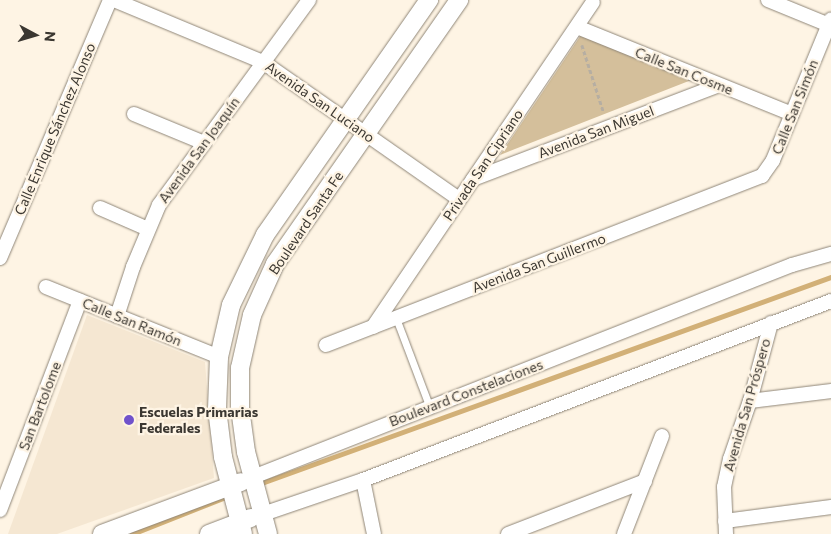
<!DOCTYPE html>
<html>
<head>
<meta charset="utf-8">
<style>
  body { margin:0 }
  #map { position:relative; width:831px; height:534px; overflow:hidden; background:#fef4e4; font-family:Commissioner,sans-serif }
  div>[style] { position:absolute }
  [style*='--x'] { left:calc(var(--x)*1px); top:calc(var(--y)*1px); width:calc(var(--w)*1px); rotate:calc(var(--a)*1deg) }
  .built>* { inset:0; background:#f5e7d2 }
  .green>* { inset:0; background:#d4bf9b }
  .stream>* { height:4.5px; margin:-2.25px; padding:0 2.25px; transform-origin:2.25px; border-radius:2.25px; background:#d2b077 }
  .path>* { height:2.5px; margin-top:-1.25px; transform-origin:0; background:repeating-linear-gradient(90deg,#b6aea2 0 4px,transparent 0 6.5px) }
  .roads { filter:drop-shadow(0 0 1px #8f8678) drop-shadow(0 0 1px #8f8678) }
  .service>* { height:7px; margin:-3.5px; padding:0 3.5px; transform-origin:3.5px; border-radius:3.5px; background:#fff }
  .minor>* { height:14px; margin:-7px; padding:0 7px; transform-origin:7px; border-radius:7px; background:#fff }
  .tertiary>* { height:18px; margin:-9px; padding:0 9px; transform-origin:9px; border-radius:9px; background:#fff }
  .dots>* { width:14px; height:14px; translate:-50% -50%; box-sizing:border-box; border:2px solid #fef4e4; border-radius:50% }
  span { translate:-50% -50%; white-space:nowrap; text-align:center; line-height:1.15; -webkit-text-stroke:4.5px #fef4e4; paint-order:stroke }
  .street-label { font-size:14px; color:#3b3731 }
  .poi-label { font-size:14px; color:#3b3731; font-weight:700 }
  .left { translate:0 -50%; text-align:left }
  .north { position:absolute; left:10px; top:10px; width:50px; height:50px; -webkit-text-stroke:4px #fef4e4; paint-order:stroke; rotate:96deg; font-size:14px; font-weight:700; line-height:20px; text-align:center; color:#3b3731 }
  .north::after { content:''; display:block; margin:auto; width:18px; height:22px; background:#3b3731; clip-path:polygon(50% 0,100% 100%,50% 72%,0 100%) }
</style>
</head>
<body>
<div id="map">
  <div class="built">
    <i style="clip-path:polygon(87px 315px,205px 362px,214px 478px,57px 534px,8px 534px)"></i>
  </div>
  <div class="green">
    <i style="clip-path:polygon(585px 29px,699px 77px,500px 155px)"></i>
  </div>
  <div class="stream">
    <i style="--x:259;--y:484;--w:608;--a:-19.89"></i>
    <i style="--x:132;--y:534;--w:103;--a:-21.6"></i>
  </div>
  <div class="path">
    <i style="--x:582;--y:45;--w:71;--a:72.1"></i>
  </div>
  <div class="roads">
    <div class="service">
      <i style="--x:396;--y:318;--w:96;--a:69.3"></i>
    </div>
    <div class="minor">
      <i style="--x:114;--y:0;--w:161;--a:22.6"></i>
      <i style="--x:263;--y:62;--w:239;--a:35"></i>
      <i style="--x:768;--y:0;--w:66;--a:22.3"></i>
      <i style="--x:577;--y:27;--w:232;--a:22"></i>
      <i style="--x:134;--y:114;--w:76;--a:22.5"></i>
      <i style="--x:473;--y:179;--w:263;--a:-20.9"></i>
      <i style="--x:100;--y:208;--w:52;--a:23.6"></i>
      <i style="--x:0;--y:258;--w:280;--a:-66.9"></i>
      <i style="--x:46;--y:287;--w:187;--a:22"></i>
      <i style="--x:117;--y:316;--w:52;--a:-71.9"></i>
      <i style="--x:133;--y:267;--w:67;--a:-67.2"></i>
      <i style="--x:159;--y:205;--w:254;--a:-53.8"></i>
      <i style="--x:373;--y:327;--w:392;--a:-55.9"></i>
      <i style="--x:326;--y:345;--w:468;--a:-21.2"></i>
      <i style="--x:762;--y:176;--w:19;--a:-55"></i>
      <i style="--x:773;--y:160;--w:152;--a:-67.6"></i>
      <i style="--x:750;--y:401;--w:82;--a:-7"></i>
      <i style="--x:253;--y:477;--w:579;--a:-21.47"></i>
      <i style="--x:792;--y:265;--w:41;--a:-15.8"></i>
      <i style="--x:363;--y:480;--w:55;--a:78.5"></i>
      <i style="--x:0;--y:510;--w:224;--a:-69.1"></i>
      <i style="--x:263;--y:514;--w:106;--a:-18.8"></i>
      <i style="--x:363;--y:480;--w:501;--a:-20.93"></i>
      <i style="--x:725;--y:521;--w:107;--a:-7.5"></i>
      <i style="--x:508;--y:534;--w:147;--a:-21.1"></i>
      <i style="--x:624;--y:534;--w:105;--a:-68.8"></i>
      <i style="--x:726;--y:534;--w:47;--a:-92.4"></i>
      <i style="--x:724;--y:487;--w:29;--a:-78"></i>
      <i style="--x:730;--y:459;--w:61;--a:-71"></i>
      <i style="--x:750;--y:401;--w:81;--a:-74.9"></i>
    </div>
    <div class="tertiary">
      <i style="--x:102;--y:534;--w:148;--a:-20.5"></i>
      <i style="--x:209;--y:534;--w:45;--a:-20.9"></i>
      <i style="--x:243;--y:534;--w:80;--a:-104.6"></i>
      <i style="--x:223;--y:457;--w:48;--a:-97.1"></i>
      <i style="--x:217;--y:409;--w:52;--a:-87.8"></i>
      <i style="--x:219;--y:357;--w:53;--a:-77"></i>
      <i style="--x:231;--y:305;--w:78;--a:-64.1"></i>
      <i style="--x:265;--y:235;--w:287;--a:-55.1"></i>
      <i style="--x:268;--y:534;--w:85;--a:-105"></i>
      <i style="--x:246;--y:452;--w:44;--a:-97.8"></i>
      <i style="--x:240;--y:408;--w:40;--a:-90"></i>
      <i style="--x:240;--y:368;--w:54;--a:-77.2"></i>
      <i style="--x:252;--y:315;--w:56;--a:-65.7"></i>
      <i style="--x:275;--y:264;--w:322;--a:-55.1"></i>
    </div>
  </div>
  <div class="dots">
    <i style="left:129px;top:420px;background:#7052cb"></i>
  </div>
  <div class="street-label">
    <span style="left:684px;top:71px;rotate:22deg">Calle San Cosme</span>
    <span style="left:320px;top:102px;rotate:35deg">Avenida San Luciano</span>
    <span style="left:795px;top:107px;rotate:-68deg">Calle San Simón</span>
    <span style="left:55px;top:129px;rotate:-67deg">Calle Enrique Sánchez Alonso</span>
    <span style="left:596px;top:132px;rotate:-21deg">Avenida San Miguel</span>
    <span style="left:199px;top:150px;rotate:-54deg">Avenida San Joaquín</span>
    <span style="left:483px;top:165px;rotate:-56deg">Privada San Cipriano</span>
    <span style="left:306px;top:223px;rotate:-56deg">Boulevard Santa Fe</span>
    <span style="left:539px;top:263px;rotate:-21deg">Avenida San Guillermo</span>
    <span style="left:132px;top:322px;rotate:22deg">Calle San Ramón</span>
    <span style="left:466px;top:393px;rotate:-21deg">Boulevard Constelaciones</span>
    <span style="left:747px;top:405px;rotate:-74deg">Avenida San Próspero</span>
    <span style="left:40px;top:406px;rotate:-69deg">San Bartolome</span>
  </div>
  <div class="poi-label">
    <span class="left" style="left:139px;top:420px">Escuelas Primarias<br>Federales</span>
  </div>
  <div class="north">N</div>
</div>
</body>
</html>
